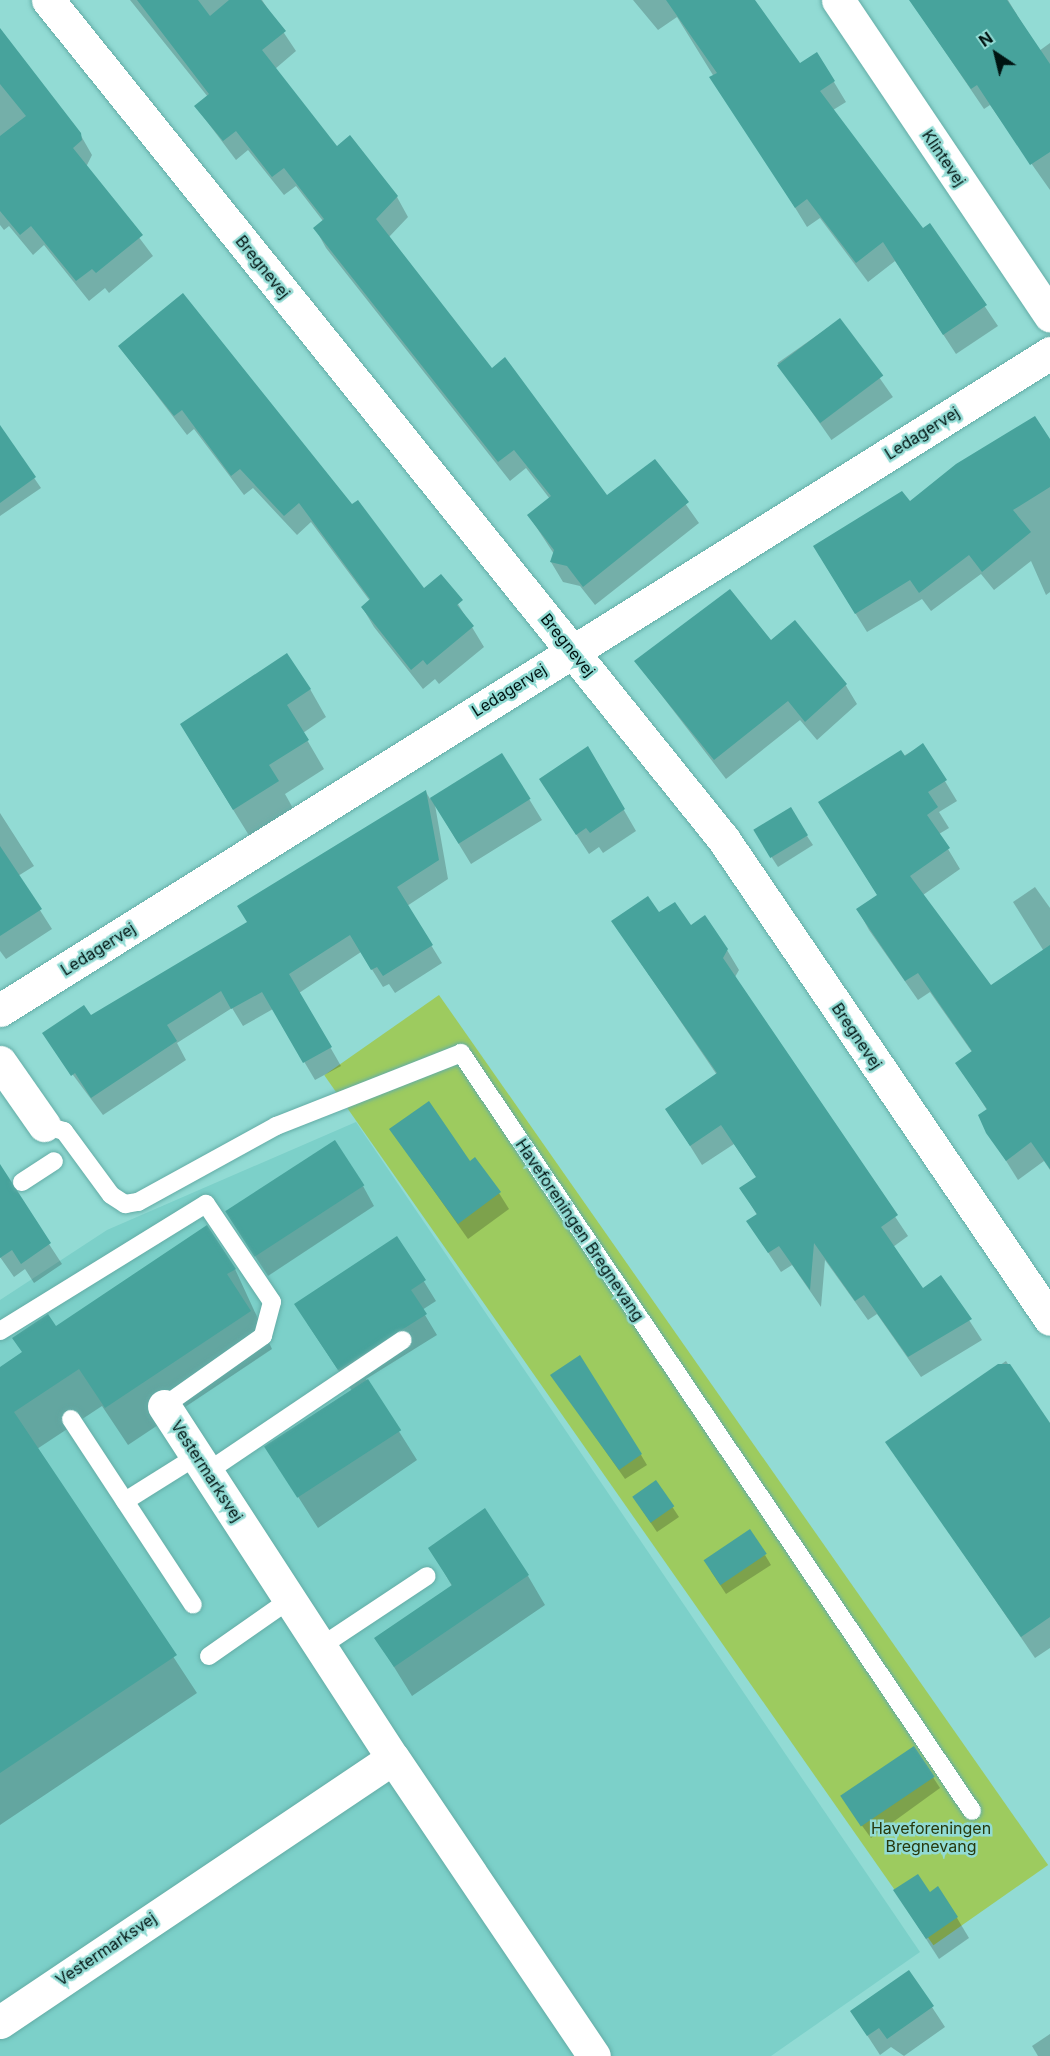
<!DOCTYPE html>
<html>
<head>
<meta charset="utf-8">
<style>
  body { margin:0 }
  #map { position:relative; width:1050px; height:2056px; overflow:hidden; background:#92dbd4; font-family:Inter,sans-serif }
  div>[style] { position:absolute }
  [style*='--x'] { left:calc(var(--x)*1px); top:calc(var(--y)*1px); width:calc(var(--w)*1px); rotate:calc(var(--a)*1deg) }
  .built>* { inset:0; background:#7cd0c9 }
  .green>* { inset:0; background:#9dcb5f; transform-origin:0 0 }
  .shadow>* { inset:0; background:#0003; transform-origin:0 0 }
  .building>* { inset:0; background:#47a39c; transform-origin:0 0 }
  .roads { filter:drop-shadow(0 0 2px #63aca6) drop-shadow(0 0 2px #63aca6) }
  .service>* { height:18px; margin:-9px; padding:0 9px; transform-origin:9px; border-radius:9px; background:#fff }
  .minor>* { height:33px; margin:-16.5px; padding:0 16.5px; transform-origin:16.5px; border-radius:16.5px; background:#fff }
  span { translate:-50% -50%; white-space:nowrap; text-align:center; line-height:1.15; -webkit-text-stroke:5px #92dbd4; paint-order:stroke }
  .street-label { font-size:16px; color:#001412 }
  .park-label { font-size:16px; color:#27390d }
  .north { position:absolute; left:966px; top:24px; width:60px; height:60px; -webkit-text-stroke:4px #92dbd4; paint-order:stroke; rotate:325deg; font-size:16px; font-weight:700; line-height:24px; text-align:center; color:#001412 }
  .north::after { content:''; display:block; margin:auto; width:21px; height:27px; background:#001412; clip-path:polygon(50% 0,100% 100%,50% 72%,0 100%) }
</style>
</head>
<body>
<div id="map">
  <div class="built">
    <i style="clip-path:polygon(356px 1122px,920px 1952px,771px 2056px,0 2056px,0 1300px,107px 1230px)"></i>
  </div>
  <div class="green">
    <i style="left:439px;top:995px;width:1062px;height:140px;rotate:55deg"></i>
  </div>
  <div class="shadow">
    <i style="clip-path:polygon(130px 0,262px 0,296px 51px,275px 69px,336px 148px,397px 197px,408px 217px,389px 237px,491px 370px,607px 498px,655px 461px,699px 523px,595px 605px,580px 586px,563px 582px,551px 562px,554px 554px,529px 516px,550px 499px,526px 468px,510px 481px,326px 248px,315px 228px,323px 221px,296px 186px,284px 195px,248px 150px,236px 160px,196px 107px,208px 97px)"></i>
    <i style="clip-path:polygon(633px 0,751px 0,800px 65px,817px 54px,846px 102px,833px 110px,923px 230px,930px 225px,998px 326px,956px 354px,895px 261px,868px 282px,820px 218px,807px 227px,677px 17px,658px 30px)"></i>
    <i style="clip-path:polygon(910px 0,1008px 0,1039px 51px,1050px 43px,1050px 190px,990px 105px,984px 109px)"></i>
    <i style="clip-path:polygon(0 29px,80px 134px,92px 155px,86px 167px,153px 256px,109px 293px,105px 288px,89px 301px,44px 245px,33px 255px,9px 226px,4px 230px,0 225px)"></i>
    <i style="left:839px;top:320px;width:94px;height:75px;rotate:55deg"></i>
    <i style="clip-path:polygon(120px 347px,352px 506px,424px 590px,441px 576px,484px 647px,439px 684px,435px 679px,423px 689px,374px 627px,362px 607px,370px 601px,311px 522px,297px 535px,253px 488px,244px 495px,194px 429px,187px 435px)"></i>
    <i style="clip-path:polygon(1050px 441px,1050px 592px,1046px 595px,1031px 561px,994px 590px,981px 574px,931px 611px,922px 599px,867px 632px,826px 566px,910px 503px)"></i>
    <i style="clip-path:polygon(10px 443px,41px 488px,0 516px,0 451px)"></i>
    <i style="clip-path:polygon(771px 642px,845px 684px,857px 704px,817px 740px,800px 720px,726px 779px,636px 662px)"></i>
    <i style="clip-path:polygon(310px 689px,326px 717px,303px 733px,324px 769px,285px 794px,294px 810px,250px 837px,198px 753px)"></i>
    <i style="clip-path:polygon(923px 745px,957px 801px,939px 812px,949px 828px,939px 834px,960px 869px,923px 895px,991px 987px,1050px 1013px,1050px 1170px,1044px 1161px,1018px 1180px,988px 1132px,987px 1110px,957px 1063px,972px 1052px,930px 992px,918px 1000px,869px 930px,858px 910px,878px 896px,820px 803px)"></i>
    <i style="clip-path:polygon(588px 748px,636px 831px,603px 853px,599px 847px,589px 854px,541px 780px)"></i>
    <i style="clip-path:polygon(502px 755px,542px 820px,471px 864px,435px 805px,448px 879px,407px 906px,442px 963px,395px 993px,389px 984px,383px 987px,361px 952px,299px 993px,341px 1066px,315px 1080px,273px 1009px,243px 1026px,232px 1008px,177px 1043px,186px 1060px,103px 1115px,55px 1051px,91px 1017px,248px 923px,426px 792px,430px 799px)"></i>
    <i style="clip-path:polygon(0 813px,34px 866px,18px 876px,52px 929px,6px 959px,0 951px)"></i>
    <i style="clip-path:polygon(807px 836px,813px 845px,778px 867px,761px 841px)"></i>
    <i style="clip-path:polygon(1035px 887px,1050px 908px,1050px 961px,1013px 902px)"></i>
    <i style="clip-path:polygon(659px 915px,727px 950px,739px 970px,735px 977px,908px 1236px,893px 1247px,923px 1290px,941px 1277px,982px 1340px,921px 1377px,877px 1314px,868px 1320px,825px 1260px,821px 1307px,792px 1265px,781px 1272px,748px 1222px,757px 1215px,741px 1188px,757px 1178px,734px 1144px,702px 1165px,667px 1109px,717px 1075px,613px 922px)"></i>
    <i style="clip-path:polygon(391px 1130px,499px 1193px,509px 1209px,468px 1239px)"></i>
    <i style="clip-path:polygon(0 1169px,62px 1264px,34px 1283px,25px 1269px,14px 1277px,0 1257px)"></i>
    <i style="clip-path:polygon(363px 1186px,374px 1206px,268px 1276px,227px 1213px)"></i>
    <i style="clip-path:polygon(397px 1238px,436px 1301px,422px 1310px,437px 1335px,366px 1379px,417px 1460px,318px 1528px,267px 1448px,352px 1391px,307px 1323px)"></i>
    <i style="clip-path:polygon(235px 1269px,272px 1349px,128px 1445px,102px 1406px,37px 1449px,197px 1693px,0 1825px,0 1369px,55px 1328px)"></i>
    <i style="clip-path:polygon(1006px 1361px,1050px 1428px,1050px 1648px,1035px 1658px,887px 1442px)"></i>
    <i style="clip-path:polygon(552px 1375px,641px 1455px,647px 1465px,625px 1479px)"></i>
    <i style="clip-path:polygon(656px 1482px,679px 1517px,657px 1532px,640px 1507px)"></i>
    <i style="clip-path:polygon(430px 1548px,528px 1576px,545px 1605px,412px 1696px,376px 1638px,452px 1586px)"></i>
    <i style="clip-path:polygon(765px 1555px,771px 1565px,726px 1594px,711px 1571px)"></i>
    <i style="clip-path:polygon(914px 1748px,940px 1788px,871px 1838px,849px 1808px)"></i>
    <i style="clip-path:polygon(895px 1891px,929px 1894px,957px 1918px,969px 1938px,939px 1959px)"></i>
    <i style="clip-path:polygon(909px 1972px,945px 2027px,904px 2056px,891px 2047px,880px 2055px,852px 2012px)"></i>
    <i style="clip-path:polygon(1050px 2034px,1050px 2056px,1038px 2056px,1032px 2046px)"></i>
  </div>
  <div class="building">
    <i style="clip-path:polygon(137px 0,198px 0,210px 16px,229px 0,261px 0,286px 31px,262px 50px,337px 146px,350px 135px,398px 196px,376px 219px,492px 368px,505px 357px,607px 495px,655px 459px,689px 502px,583px 587px,567px 566px,550px 562px,554px 550px,527px 515px,551px 496px,514px 450px,498px 462px,313px 228px,324px 219px,284px 168px,272px 177px,236px 131px,223px 141px,194px 106px,209px 94px)"></i>
    <i style="clip-path:polygon(666px 0,755px 0,800px 63px,817px 52px,835px 81px,820px 91px,923px 228px,930px 223px,987px 305px,943px 335px,883px 242px,856px 263px,807px 199px,795px 208px,709px 77px,717px 73px)"></i>
    <i style="clip-path:polygon(909px 0,1007px 0,1050px 64px,1050px 152px,1030px 165px,977px 85px,971px 89px)"></i>
    <i style="clip-path:polygon(0 28px,81px 133px,82px 140px,73px 148px,143px 235px,96px 273px,92px 269px,76px 281px,31px 226px,20px 235px,0 211px,0 136px,26px 116px,0 84px)"></i>
    <i style="clip-path:polygon(183px 293px,352px 504px,358px 500px,424px 588px,441px 574px,463px 600px,457px 605px,474px 626px,427px 665px,423px 660px,411px 670px,361px 607px,370px 599px,299px 503px,284px 516px,240px 469px,231px 476px,182px 410px,174px 416px,118px 346px)"></i>
    <i style="left:840px;top:318px;width:72px;height:79px;rotate:53deg"></i>
    <i style="clip-path:polygon(1035px 416px,1050px 439px,1050px 487px,1013px 510px,1031px 532px,982px 572px,969px 555px,919px 593px,910px 580px,855px 614px,813px 546px,902px 491px,910px 501px,956px 464px)"></i>
    <i style="clip-path:polygon(0 425px,36px 477px,0 503px)"></i>
    <i style="clip-path:polygon(730px 589px,771px 640px,795px 620px,847px 684px,805px 722px,788px 701px,714px 760px,634px 661px)"></i>
    <i style="clip-path:polygon(287px 653px,311px 689px,287px 705px,309px 740px,269px 765px,279px 781px,233px 810px,180px 724px)"></i>
    <i style="clip-path:polygon(923px 743px,947px 780px,928px 792px,938px 807px,927px 815px,950px 848px,910px 876px,991px 985px,1050px 945px,1050px 1169px,1031px 1142px,1006px 1161px,986px 1133px,978px 1115px,987px 1109px,955px 1063px,972px 1051px,918px 973px,905px 981px,856px 909px,877px 895px,818px 802px,901px 750px,905px 756px)"></i>
    <i style="clip-path:polygon(588px 746px,625px 809px,590px 833px,586px 828px,576px 835px,539px 779px)"></i>
    <i style="left:502px;top:753px;width:54px;height:85px;rotate:58deg"></i>
    <i style="clip-path:polygon(426px 790px,439px 860px,397px 887px,433px 945px,383px 976px,377px 967px,371px 970px,350px 935px,289px 974px,332px 1047px,303px 1063px,262px 992px,231px 1009px,221px 991px,167px 1025px,177px 1041px,91px 1098px,75px 1073px,71px 1076px,42px 1033px,84px 1005px,91px 1015px,247px 922px,237px 906px)"></i>
    <i style="left:791px;top:807px;width:33px;height:44px;rotate:59deg"></i>
    <i style="clip-path:polygon(0 846px,42px 909px,0 936px)"></i>
    <i style="clip-path:polygon(648px 896px,659px 912px,675px 902px,691px 925px,705px 915px,728px 949px,723px 958px,898px 1215px,881px 1227px,923px 1288px,941px 1275px,972px 1319px,908px 1357px,864px 1295px,855px 1301px,814px 1243px,810px 1290px,779px 1246px,768px 1253px,746px 1221px,757px 1214px,739px 1188px,756px 1177px,721px 1125px,690px 1146px,665px 1109px,717px 1073px,611px 921px)"></i>
    <i style="clip-path:polygon(429px 1101px,470px 1161px,475px 1157px,501px 1192px,458px 1224px,389px 1129px)"></i>
    <i style="left:335px;top:1140px;width:54px;height:131px;rotate:57deg"></i>
    <i style="clip-path:polygon(0 1164px,51px 1243px,21px 1264px,12px 1250px,0 1258px)"></i>
    <i style="clip-path:polygon(207px 1225px,236px 1269px,227px 1274px,251px 1311px,105px 1408px,79px 1369px,14px 1412px,177px 1655px,0 1773px,0 1367px,22px 1352px,12px 1338px,48px 1314px,56px 1326px)"></i>
    <i style="clip-path:polygon(397px 1236px,426px 1280px,411px 1290px,427px 1314px,338px 1370px,294px 1304px)"></i>
    <i style="clip-path:polygon(580px 1355px,642px 1454px,619px 1470px,550px 1375px)"></i>
    <i style="clip-path:polygon(998px 1364px,1010px 1364px,1050px 1423px,1050px 1617px,1021px 1637px,885px 1442px)"></i>
    <i style="left:368px;top:1379px;width:61px;height:124px;rotate:57deg"></i>
    <i style="left:656px;top:1480px;width:32px;height:29px;rotate:55deg"></i>
    <i style="clip-path:polygon(485px 1508px,529px 1575px,394px 1667px,374px 1638px,452px 1585px,428px 1548px)"></i>
    <i style="left:750px;top:1529px;width:30px;height:56px;rotate:56deg"></i>
    <i style="left:914px;top:1746px;width:37px;height:89px;rotate:56deg"></i>
    <i style="clip-path:polygon(918px 1874px,930px 1892px,938px 1886px,958px 1917px,926px 1939px,893px 1890px)"></i>
    <i style="clip-path:polygon(909px 1970px,934px 2006px,887px 2039px,879px 2028px,867px 2036px,850px 2011px)"></i>
  </div>
  <div class="roads">
    <div class="service">
      <i style="--x:44;--y:1125;--w:21;--a:17"></i>
      <i style="--x:64;--y:1131;--w:79;--a:53.7"></i>
      <i style="--x:111;--y:1195;--w:17;--a:33"></i>
      <i style="--x:125;--y:1204;--w:13;--a:-9"></i>
      <i style="--x:138;--y:1202;--w:158;--a:-28.8"></i>
      <i style="--x:276;--y:1126;--w:199;--a:-21.5"></i>
      <i style="--x:461;--y:1053;--w:914;--a:56.01"></i>
      <i style="--x:22;--y:1182;--w:38;--a:-33"></i>
      <i style="--x:0;--y:1331;--w:242;--a:-31.7"></i>
      <i style="--x:206;--y:1204;--w:118;--a:56"></i>
      <i style="--x:272;--y:1302;--w:35;--a:105"></i>
      <i style="--x:263;--y:1336;--w:121;--a:144.7"></i>
      <i style="--x:71;--y:1419;--w:222;--a:56.7"></i>
      <i style="--x:207;--y:1472;--w:236;--a:-34"></i>
      <i style="--x:125;--y:1501;--w:85;--a:-32"></i>
      <i style="--x:320;--y:1647;--w:128;--a:-33.6"></i>
      <i style="--x:209;--y:1656;--w:98;--a:-35"></i>
    </div>
    <div class="minor">
      <i style="--x:48;--y:0;--w:1078;--a:51.17"></i>
      <i style="--x:724;--y:840;--w:579;--a:55.76"></i>
      <i style="--x:838;--y:0;--w:380;--a:56.1"></i>
      <i style="--x:0;--y:1010;--w:1239;--a:-32.03"></i>
      <i style="--x:0;--y:1062;--w:77;--a:55.1"></i>
      <i style="--x:164;--y:1406;--w:420;--a:57"></i>
      <i style="--x:0;--y:2022;--w:473;--a:-33.9"></i>
      <i style="--x:393;--y:1758;--w:359;--a:56"></i>
    </div>
  </div>
  <div class="street-label">
    <span style="left:944px;top:158px;rotate:56deg">Klintevej</span>
    <span style="left:263px;top:267px;rotate:51deg">Bregnevej</span>
    <span style="left:922px;top:433px;rotate:-32deg">Ledagervej</span>
    <span style="left:568px;top:645px;rotate:51deg">Bregnevej</span>
    <span style="left:509px;top:690px;rotate:-32deg">Ledagervej</span>
    <span style="left:98px;top:949px;rotate:-32deg">Ledagervej</span>
    <span style="left:857px;top:1036px;rotate:56deg">Bregnevej</span>
    <span style="left:580px;top:1230px;rotate:56deg">Haveforeningen Bregnevang</span>
    <span style="left:207px;top:1471px;rotate:57deg">Vestermarksvej</span>
    <span style="left:106px;top:1949px;rotate:-34deg">Vestermarksvej</span>
  </div>
  <div class="park-label">
    <span style="left:931px;top:1837px">Haveforeningen<br>Bregnevang</span>
  </div>
  <div class="north">N</div>
</div>
</body>
</html>
